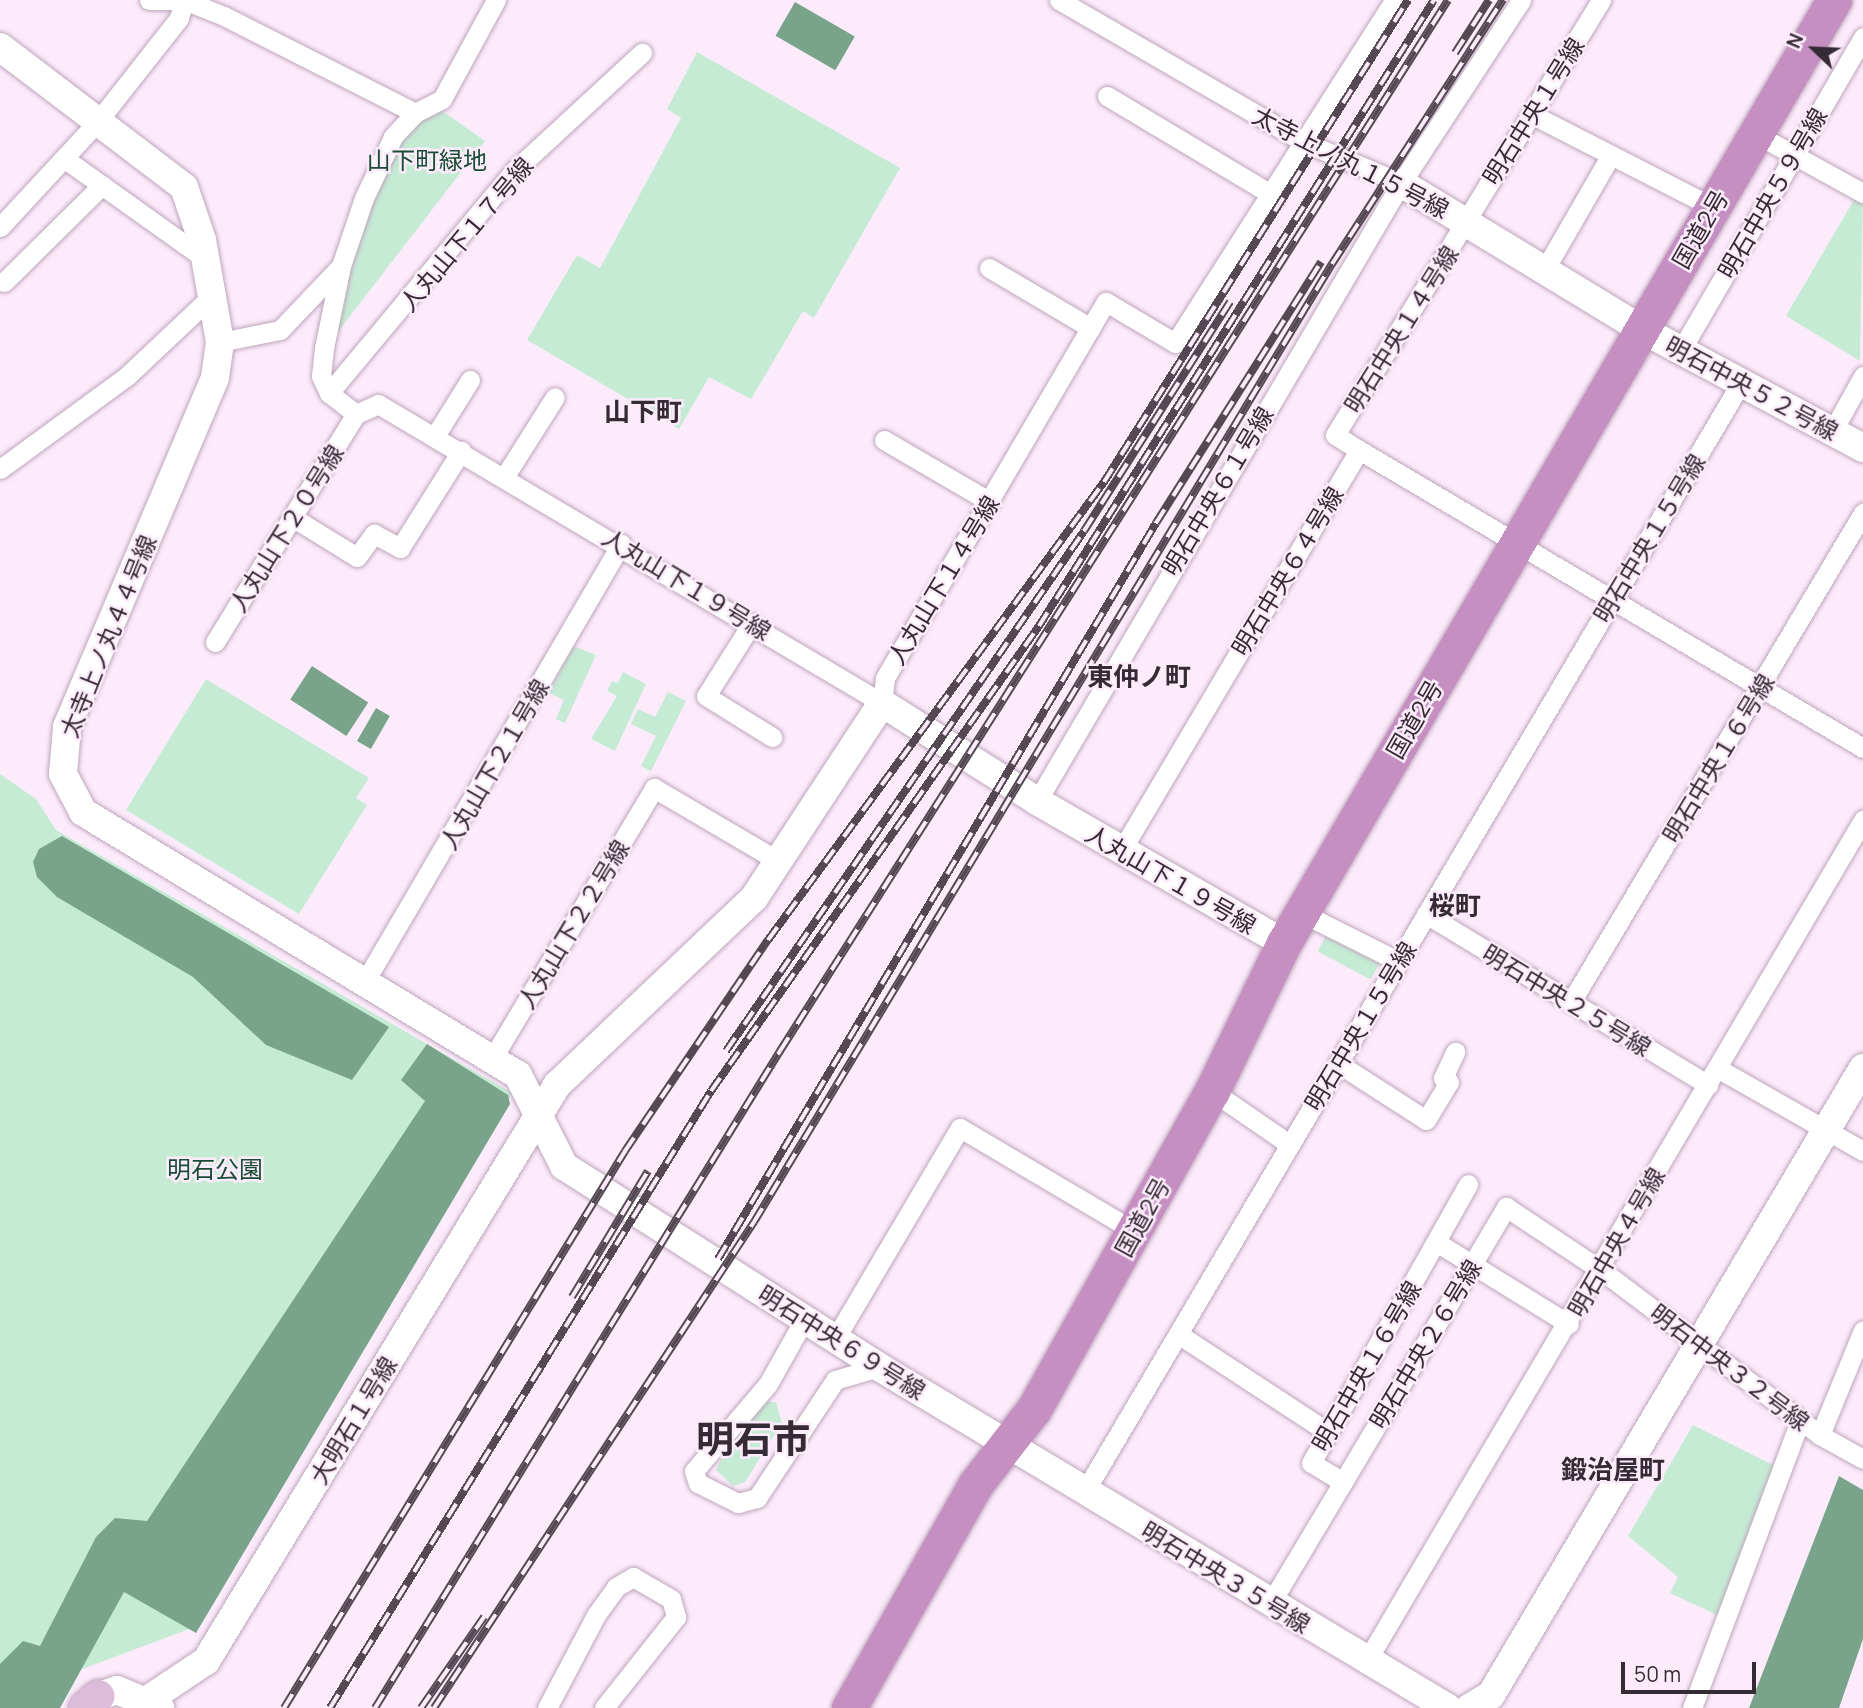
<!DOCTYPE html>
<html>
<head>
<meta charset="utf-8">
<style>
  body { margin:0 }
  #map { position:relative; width:1863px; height:1708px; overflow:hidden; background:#fcecfb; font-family:Manrope,"Noto Sans JP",sans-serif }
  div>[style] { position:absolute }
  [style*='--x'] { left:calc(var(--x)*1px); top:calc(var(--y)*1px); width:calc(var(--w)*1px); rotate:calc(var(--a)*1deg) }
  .green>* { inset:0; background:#c6ebd5; transform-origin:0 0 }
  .water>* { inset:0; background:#79a38b; transform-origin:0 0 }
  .roads { filter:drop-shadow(0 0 2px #bea5bc) drop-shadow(0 0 2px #bea5bc) }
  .street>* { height:19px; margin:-9.5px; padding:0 9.5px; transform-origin:9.5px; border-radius:9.5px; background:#fff }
  .secondary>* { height:28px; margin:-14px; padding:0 14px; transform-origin:14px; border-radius:14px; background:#fff }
  .primary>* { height:32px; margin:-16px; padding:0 16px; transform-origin:16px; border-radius:16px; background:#dcbcda }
  .highway>* { height:35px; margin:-17.5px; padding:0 17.5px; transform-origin:17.5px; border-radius:17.5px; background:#c590c1 }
  .rail>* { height:8px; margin-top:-4px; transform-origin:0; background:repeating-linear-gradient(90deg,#fcecfb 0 16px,#544953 0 32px); box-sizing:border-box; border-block:2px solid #544953 }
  span { translate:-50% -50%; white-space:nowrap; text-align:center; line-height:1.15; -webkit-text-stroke:5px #fcecfb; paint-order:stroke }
  .street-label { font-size:24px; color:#352b34 }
  .park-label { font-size:24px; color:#184c34 }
  .neighbourhood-label { font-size:26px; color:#352b34; font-weight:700 }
  .town-label { font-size:38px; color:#352b34; font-weight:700 }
  .north { position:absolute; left:1779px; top:14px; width:70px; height:70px; -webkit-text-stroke:5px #fcecfb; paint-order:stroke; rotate:293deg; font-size:19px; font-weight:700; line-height:28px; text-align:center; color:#352b34 }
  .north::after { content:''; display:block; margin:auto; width:24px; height:32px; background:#352b34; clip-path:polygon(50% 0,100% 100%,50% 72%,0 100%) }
  .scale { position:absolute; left:1621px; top:1662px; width:135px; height:32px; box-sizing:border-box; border:4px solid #352b34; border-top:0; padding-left:9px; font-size:21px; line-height:24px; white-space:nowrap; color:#352b34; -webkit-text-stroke:5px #fcecfb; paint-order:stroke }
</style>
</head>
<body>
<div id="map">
  <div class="green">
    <i style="clip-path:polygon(697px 52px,900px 168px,814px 318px,803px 311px,751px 399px,709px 377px,679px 429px,527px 340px,577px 255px,600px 268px,681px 118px,667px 109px)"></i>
    <i style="clip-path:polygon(438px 108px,485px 141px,337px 333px,344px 281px,397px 142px)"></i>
    <i style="clip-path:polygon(1858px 193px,1863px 195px,1860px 361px,1786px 316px)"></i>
    <i style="clip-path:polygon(573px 646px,596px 655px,565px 723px,556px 719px,564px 700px,549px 693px)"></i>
    <i style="clip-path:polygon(623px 672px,646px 684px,615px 751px,591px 739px,617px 696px,607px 691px,612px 681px,618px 683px)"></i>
    <i style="clip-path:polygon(206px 679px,369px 778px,356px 798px,367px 805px,299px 914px,126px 810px)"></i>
    <i style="clip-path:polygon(668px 692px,686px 701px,651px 771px,641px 766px,656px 736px,631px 724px,638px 709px,655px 717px)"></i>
    <i style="clip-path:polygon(0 774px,36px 799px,56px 830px,512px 1093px,192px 1628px,77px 1671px,54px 1708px,0 1708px)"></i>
    <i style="left:1328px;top:932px;width:60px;height:22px;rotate:28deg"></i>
    <i style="clip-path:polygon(765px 1402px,776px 1402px,782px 1423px,745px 1482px,733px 1486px,716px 1470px,730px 1439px)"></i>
    <i style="clip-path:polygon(1693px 1425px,1775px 1466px,1719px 1616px,1670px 1593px,1678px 1577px,1628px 1536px)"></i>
  </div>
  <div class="water">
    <i style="left:795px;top:2px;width:69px;height:39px;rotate:30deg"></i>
    <i style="left:312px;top:666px;width:67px;height:40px;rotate:33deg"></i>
    <i style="left:376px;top:708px;width:16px;height:38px;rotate:30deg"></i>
    <i style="clip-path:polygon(62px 836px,389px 1027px,352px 1080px,266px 1045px,193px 977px,57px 897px,37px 877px,33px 862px,39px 849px)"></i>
    <i style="clip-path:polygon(427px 1044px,508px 1095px,510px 1104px,196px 1633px,124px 1592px,60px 1708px,0 1708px,0 1664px,23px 1641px,40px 1646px,96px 1537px,115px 1518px,147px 1521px,425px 1101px,401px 1080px)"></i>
    <i style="clip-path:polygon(1839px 1476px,1863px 1490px,1863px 1639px,1839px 1708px,1749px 1708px)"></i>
  </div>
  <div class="roads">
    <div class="street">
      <i style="--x:149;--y:0;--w:35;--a:0"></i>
      <i style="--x:184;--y:0;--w:43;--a:21.8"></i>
      <i style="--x:224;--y:16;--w:214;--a:26.9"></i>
      <i style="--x:415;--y:113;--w:33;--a:133"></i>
      <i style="--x:393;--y:137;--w:68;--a:115.4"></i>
      <i style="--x:364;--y:198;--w:72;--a:108.7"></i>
      <i style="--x:1059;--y:0;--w:285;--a:30.1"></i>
      <i style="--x:1306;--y:143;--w:103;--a:22.8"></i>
      <i style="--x:1107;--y:96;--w:195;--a:30.9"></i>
      <i style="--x:415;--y:113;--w:30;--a:-27"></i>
      <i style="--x:442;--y:99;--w:113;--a:-61.4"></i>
      <i style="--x:1531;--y:114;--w:204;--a:27.1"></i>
      <i style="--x:1756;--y:134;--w:122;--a:28.9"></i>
      <i style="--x:65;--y:159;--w:172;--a:35.5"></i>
      <i style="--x:0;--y:227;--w:144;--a:-47.2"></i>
      <i style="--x:98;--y:121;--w:131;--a:-51.8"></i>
      <i style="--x:179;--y:18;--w:19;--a:-74"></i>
      <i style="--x:989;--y:268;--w:118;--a:30.5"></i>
      <i style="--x:1545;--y:269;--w:128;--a:-60"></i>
      <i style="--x:4;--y:282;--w:138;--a:-44.7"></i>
      <i style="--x:220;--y:342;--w:61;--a:-11.3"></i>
      <i style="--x:280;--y:330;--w:88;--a:-46.4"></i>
      <i style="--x:341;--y:266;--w:84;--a:101.7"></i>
      <i style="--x:324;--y:348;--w:28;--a:96"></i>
      <i style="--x:321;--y:376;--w:19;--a:65"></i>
      <i style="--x:329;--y:393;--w:34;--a:38"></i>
      <i style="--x:356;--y:414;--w:24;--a:-24"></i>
      <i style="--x:378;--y:404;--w:586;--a:30.68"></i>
      <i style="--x:882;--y:703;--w:25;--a:-83"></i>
      <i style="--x:885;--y:678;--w:436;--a:-59.6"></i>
      <i style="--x:1106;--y:302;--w:80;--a:30.7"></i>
      <i style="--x:1175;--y:343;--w:407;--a:-57.4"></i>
      <i style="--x:1681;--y:350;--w:362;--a:-59.8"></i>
      <i style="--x:329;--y:393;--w:290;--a:-50.2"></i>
      <i style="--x:515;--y:170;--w:173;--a:-42.7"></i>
      <i style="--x:1833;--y:430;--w:62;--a:-60.9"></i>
      <i style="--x:435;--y:436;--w:66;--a:-58"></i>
      <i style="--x:884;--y:440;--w:123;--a:30.3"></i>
      <i style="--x:1359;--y:450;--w:28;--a:-148"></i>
      <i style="--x:1335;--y:435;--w:510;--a:-58.55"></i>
      <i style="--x:0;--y:469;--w:157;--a:-36.2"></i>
      <i style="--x:127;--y:376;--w:117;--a:-43.3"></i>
      <i style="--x:505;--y:476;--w:93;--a:-57.7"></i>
      <i style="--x:292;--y:517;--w:76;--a:31.6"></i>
      <i style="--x:357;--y:557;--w:29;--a:-54"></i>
      <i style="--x:374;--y:534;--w:30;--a:28"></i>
      <i style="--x:400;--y:548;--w:115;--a:-57.8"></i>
      <i style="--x:752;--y:623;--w:86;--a:122.2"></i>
      <i style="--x:706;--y:696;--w:78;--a:31.8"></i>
      <i style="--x:215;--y:642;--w:268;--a:-58.3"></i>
      <i style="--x:1037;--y:801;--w:717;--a:-59.5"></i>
      <i style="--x:1401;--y:183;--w:219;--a:-56.7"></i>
      <i style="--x:1121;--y:851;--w:466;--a:-59.3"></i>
      <i style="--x:1359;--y:450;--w:586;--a:30.59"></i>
      <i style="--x:1302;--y:913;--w:107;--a:26.6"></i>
      <i style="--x:1426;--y:914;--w:330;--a:31.2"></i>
      <i style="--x:364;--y:983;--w:509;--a:-59.65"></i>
      <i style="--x:1571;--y:1002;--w:570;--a:-59.16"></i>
      <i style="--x:492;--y:1059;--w:316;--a:-59.1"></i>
      <i style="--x:654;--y:788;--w:146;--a:30.4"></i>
      <i style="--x:1339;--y:1064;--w:103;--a:32.8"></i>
      <i style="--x:1426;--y:1120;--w:44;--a:-58.8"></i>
      <i style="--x:1449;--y:1082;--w:7;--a:-146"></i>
      <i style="--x:1443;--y:1078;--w:29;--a:-65"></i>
      <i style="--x:1717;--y:1068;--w:168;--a:29.6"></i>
      <i style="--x:1212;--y:1091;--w:93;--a:34.5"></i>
      <i style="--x:1436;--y:1242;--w:156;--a:31.7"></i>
      <i style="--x:804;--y:1320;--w:73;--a:119.4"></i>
      <i style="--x:768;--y:1384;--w:114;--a:130.4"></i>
      <i style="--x:694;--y:1471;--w:13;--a:72"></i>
      <i style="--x:698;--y:1483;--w:45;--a:26.6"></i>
      <i style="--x:738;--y:1503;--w:20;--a:-15"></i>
      <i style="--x:757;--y:1498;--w:141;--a:-56.5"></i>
      <i style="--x:835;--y:1380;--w:46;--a:-16.5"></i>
      <i style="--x:1178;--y:1334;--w:179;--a:33.2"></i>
      <i style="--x:835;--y:1339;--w:245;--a:-59.4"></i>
      <i style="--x:960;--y:1128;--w:202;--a:30.6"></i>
      <i style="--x:1820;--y:1435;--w:113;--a:-67.7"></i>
      <i style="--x:1343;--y:1482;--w:320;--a:-59.3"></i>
      <i style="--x:1506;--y:1207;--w:114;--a:33.6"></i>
      <i style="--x:1601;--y:1270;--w:274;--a:37"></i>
      <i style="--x:1820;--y:1435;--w:49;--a:29.2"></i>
      <i style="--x:1085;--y:1491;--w:1290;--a:-59.38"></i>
      <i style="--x:1270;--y:1604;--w:142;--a:-59.1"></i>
      <i style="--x:1343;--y:1482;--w:37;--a:-149"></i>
      <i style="--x:1311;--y:1463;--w:320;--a:-60.6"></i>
      <i style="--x:1366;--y:1662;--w:978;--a:-59.45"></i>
      <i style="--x:547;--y:1708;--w:105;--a:-62.2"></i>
      <i style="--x:596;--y:1615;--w:34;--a:-54"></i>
      <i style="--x:616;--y:1587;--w:20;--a:-30"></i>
      <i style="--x:633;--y:1577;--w:44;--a:30.1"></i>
      <i style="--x:671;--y:1599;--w:19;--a:74"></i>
      <i style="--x:676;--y:1617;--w:116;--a:128.4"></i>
      <i style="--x:1692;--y:1708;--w:307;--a:-69.4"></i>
    </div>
    <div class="secondary">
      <i style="--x:0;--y:47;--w:231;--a:37.3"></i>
      <i style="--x:184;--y:187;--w:56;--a:71.2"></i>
      <i style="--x:202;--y:240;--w:104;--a:80"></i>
      <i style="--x:220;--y:342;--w:36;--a:98"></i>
      <i style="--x:215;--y:378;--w:379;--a:113"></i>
      <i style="--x:67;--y:727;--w:47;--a:94.9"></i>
      <i style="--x:63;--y:774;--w:43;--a:62.2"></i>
      <i style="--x:83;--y:812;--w:508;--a:31.16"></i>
      <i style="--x:518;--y:1075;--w:102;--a:63.2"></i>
      <i style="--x:564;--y:1166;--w:374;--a:32.5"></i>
      <i style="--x:879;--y:1367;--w:663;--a:30.93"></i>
      <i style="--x:1401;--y:183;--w:281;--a:31.3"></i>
      <i style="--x:1641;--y:329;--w:252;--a:28.2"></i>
      <i style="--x:99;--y:1696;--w:19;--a:-18"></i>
      <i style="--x:117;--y:1690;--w:47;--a:22.7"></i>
      <i style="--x:149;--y:1699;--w:69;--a:-33.7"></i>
      <i style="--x:206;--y:1661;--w:675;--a:-58.64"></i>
      <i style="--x:557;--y:1085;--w:272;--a:-43.5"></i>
      <i style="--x:754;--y:898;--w:233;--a:-56.7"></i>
      <i style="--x:882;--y:703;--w:183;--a:32.3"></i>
      <i style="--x:1037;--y:801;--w:285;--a:29.9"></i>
      <i style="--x:1469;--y:1708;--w:26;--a:-31"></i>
      <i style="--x:1491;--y:1695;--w:729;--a:-59.32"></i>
    </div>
    <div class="primary">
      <i style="--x:85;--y:1708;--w:18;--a:-41"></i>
    </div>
    <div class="highway">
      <i style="--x:849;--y:1708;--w:256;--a:-60.5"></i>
      <i style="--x:975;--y:1485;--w:96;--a:-52.2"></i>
      <i style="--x:1034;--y:1409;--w:364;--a:-60.8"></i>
      <i style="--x:1212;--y:1091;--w:165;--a:-64.1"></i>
      <i style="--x:1284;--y:943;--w:1092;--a:-59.75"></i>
    </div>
  </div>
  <div class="rail">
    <i style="--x:1455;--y:53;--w:63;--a:-57.3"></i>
    <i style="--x:726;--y:1051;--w:631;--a:-55.45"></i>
    <i style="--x:1084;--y:531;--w:272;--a:-57.5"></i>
    <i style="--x:718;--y:1259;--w:856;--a:-59.24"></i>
    <i style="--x:1156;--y:523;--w:309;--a:-57.7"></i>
    <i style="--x:572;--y:1297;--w:147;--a:-58.9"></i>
    <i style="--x:284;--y:1708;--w:653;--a:-58.52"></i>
    <i style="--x:625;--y:1151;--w:255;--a:-55.9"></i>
    <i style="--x:768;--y:940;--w:568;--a:-53.74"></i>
    <i style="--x:1104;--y:482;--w:570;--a:-57.76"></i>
    <i style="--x:330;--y:1708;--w:725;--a:-58.3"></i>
    <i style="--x:711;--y:1091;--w:569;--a:-54.8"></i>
    <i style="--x:1039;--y:626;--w:740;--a:-57.75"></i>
    <i style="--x:375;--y:1708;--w:772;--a:-58.35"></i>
    <i style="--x:780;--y:1051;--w:1245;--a:-57.56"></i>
    <i style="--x:421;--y:1708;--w:111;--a:-55.3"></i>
    <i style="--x:434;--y:1708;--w:582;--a:-56.64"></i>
    <i style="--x:754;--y:1222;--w:1119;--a:-58.9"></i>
    <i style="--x:1332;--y:264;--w:315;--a:-57.1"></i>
  </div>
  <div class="street-label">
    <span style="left:1533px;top:111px;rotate:-58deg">明石中央１号線</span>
    <span style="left:1351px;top:162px;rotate:27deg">太寺上ノ丸１５号線</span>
    <span style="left:1772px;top:193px;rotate:-60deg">明石中央５９号線</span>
    <span style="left:1700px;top:229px;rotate:-60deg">国道2号</span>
    <span style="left:466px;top:234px;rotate:-50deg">人丸山下１７号線</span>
    <span style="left:1401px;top:329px;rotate:-58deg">明石中央１４号線</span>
    <span style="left:1752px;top:388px;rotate:28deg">明石中央５２号線</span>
    <span style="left:1217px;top:491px;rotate:-59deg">明石中央６１号線</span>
    <span style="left:286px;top:528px;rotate:-58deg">人丸山下２０号線</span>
    <span style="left:1649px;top:538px;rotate:-59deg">明石中央１５号線</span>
    <span style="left:1287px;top:571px;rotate:-59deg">明石中央６４号線</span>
    <span style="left:943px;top:580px;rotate:-59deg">人丸山下１４号線</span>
    <span style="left:687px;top:584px;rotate:31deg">人丸山下１９号線</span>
    <span style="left:108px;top:636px;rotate:-68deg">太寺上ノ丸４４号線</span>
    <span style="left:1414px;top:719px;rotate:-60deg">国道2号</span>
    <span style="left:1718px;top:758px;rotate:-59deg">明石中央１６号線</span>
    <span style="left:494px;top:764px;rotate:-60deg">人丸山下２１号線</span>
    <span style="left:1171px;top:879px;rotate:30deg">人丸山下１９号線</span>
    <span style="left:573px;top:924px;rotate:-59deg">人丸山下２２号線</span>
    <span style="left:1567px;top:1000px;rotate:31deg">明石中央２５号線</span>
    <span style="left:1360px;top:1026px;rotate:-59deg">明石中央１５号線</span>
    <span style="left:1142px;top:1217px;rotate:-61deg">国道2号</span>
    <span style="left:1616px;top:1242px;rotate:-60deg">明石中央４号線</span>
    <span style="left:842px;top:1342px;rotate:32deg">明石中央６９号線</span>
    <span style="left:1425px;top:1344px;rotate:-59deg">明石中央２６号線</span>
    <span style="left:1366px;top:1366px;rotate:-60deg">明石中央１６号線</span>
    <span style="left:1730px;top:1367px;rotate:37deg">明石中央３２号線</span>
    <span style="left:353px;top:1420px;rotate:-59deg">大明石１号線</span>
    <span style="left:1226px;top:1577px;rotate:31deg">明石中央３５号線</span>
  </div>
  <div class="park-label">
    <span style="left:427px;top:160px">山下町緑地</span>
    <span style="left:215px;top:1169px">明石公園</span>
  </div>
  <div class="neighbourhood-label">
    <span style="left:643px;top:412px">山下町</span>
    <span style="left:1139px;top:677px">東仲ノ町</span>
    <span style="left:1455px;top:906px">桜町</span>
    <span style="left:1613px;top:1470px">鍛治屋町</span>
  </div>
  <div class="town-label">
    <span style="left:753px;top:1439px">明石市</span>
  </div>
  <div class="north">N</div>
  <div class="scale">50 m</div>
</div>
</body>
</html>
